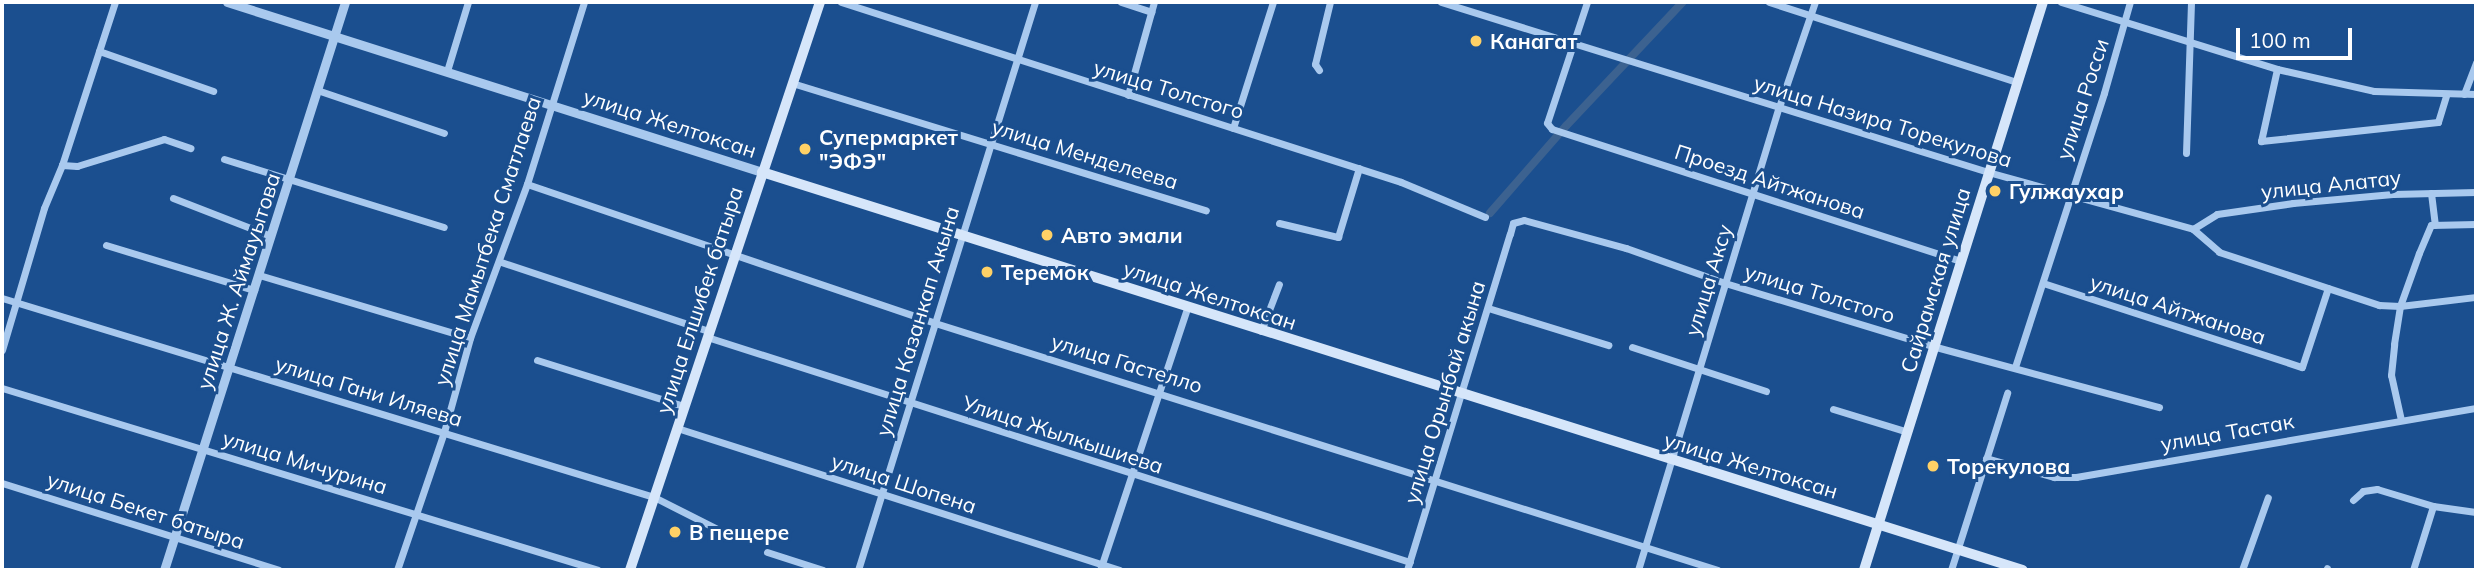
<!DOCTYPE html>
<html>
<head>
<meta charset="utf-8">
<style>
  body { margin:0 }
  #map { position:relative; width:2478px; height:572px; overflow:hidden; background:#1b4f8f; font-family:Mulish,sans-serif }
  div>[style] { position:absolute }
  [style*='--x'] { left:calc(var(--x)*1px); top:calc(var(--y)*1px); width:calc(var(--w)*1px); rotate:calc(var(--a)*1deg) }
  .canal>* { height:8px; margin:-4px; padding:0 4px; transform-origin:4px; border-radius:4px; background:#3c6290 }
  .minor>* { height:7px; margin:-3.5px; padding:0 3.5px; transform-origin:3.5px; border-radius:3.5px; background:#a9c9ee }
  .tertiary>* { height:9px; margin:-4.5px; padding:0 4.5px; transform-origin:4.5px; border-radius:4.5px; background:#a9c9ee }
  .secondary>* { height:10px; margin:-5px; padding:0 5px; transform-origin:5px; border-radius:5px; background:#d6e6fa }
  .dots>* { width:19px; height:19px; translate:-50% -50%; box-sizing:border-box; border:4px solid #1b4f8f; border-radius:50% }
  span { translate:-50% -50%; white-space:nowrap; text-align:center; line-height:1.15; -webkit-text-stroke:6px #1b4f8f; paint-order:stroke }
  .poi-label { font-size:21px; color:#fff; font-weight:700 }
  .left { translate:0 -50%; text-align:left }
  .street-label { font-size:21px; color:#fff }
  .frame { position:absolute; inset:0; border:4px solid #fff; pointer-events:none }
  .scale { position:absolute; left:2236px; top:28px; width:116px; height:32px; box-sizing:border-box; border:4px solid #fff; border-top:0; padding-left:9px; font-size:21px; line-height:24px; white-space:nowrap; color:#fff; -webkit-text-stroke:5px #1b4f8f; paint-order:stroke }
</style>
</head>
<body>
<div id="map">
  <div class="canal">
    <i style="--x:1490;--y:213;--w:116;--a:-48.9"></i>
    <i style="--x:1566;--y:126;--w:170;--a:-46.7"></i>
  </div>
  <div class="minor">
    <i style="--x:841;--y:2;--w:588;--a:17.82"></i>
    <i style="--x:1401;--y:182;--w:91;--a:22.6"></i>
    <i style="--x:1121;--y:2;--w:32;--a:18"></i>
    <i style="--x:1441;--y:2;--w:573;--a:17.26"></i>
    <i style="--x:1988;--y:172;--w:213;--a:15.5"></i>
    <i style="--x:2193;--y:229;--w:35;--a:41"></i>
    <i style="--x:2219;--y:252;--w:169;--a:18.3"></i>
    <i style="--x:2379;--y:305;--w:21;--a:3"></i>
    <i style="--x:2400;--y:306;--w:77;--a:-6.8"></i>
    <i style="--x:1587;--y:2;--w:127;--a:108.3"></i>
    <i style="--x:1547;--y:123;--w:8;--a:50"></i>
    <i style="--x:1552;--y:129;--w:430;--a:17.9"></i>
    <i style="--x:1769;--y:2;--w:261;--a:17.9"></i>
    <i style="--x:2061;--y:2;--w:226;--a:17.2"></i>
    <i style="--x:2277;--y:69;--w:99;--a:12.8"></i>
    <i style="--x:2374;--y:91;--w:102;--a:1.7"></i>
    <i style="--x:99;--y:51;--w:121;--a:19.3"></i>
    <i style="--x:2277;--y:69;--w:74;--a:102.5"></i>
    <i style="--x:2261;--y:141;--w:178;--a:-6.1"></i>
    <i style="--x:2438;--y:122;--w:28;--a:-73"></i>
    <i style="--x:1319;--y:70;--w:7;--a:-124"></i>
    <i style="--x:1315;--y:64;--w:64;--a:-76.4"></i>
    <i style="--x:447;--y:71;--w:72;--a:-73.1"></i>
    <i style="--x:792;--y:83;--w:433;--a:17.1"></i>
    <i style="--x:317;--y:90;--w:134;--a:18.7"></i>
    <i style="--x:2464;--y:94;--w:34;--a:-69"></i>
    <i style="--x:1128;--y:95;--w:97;--a:-74.4"></i>
    <i style="--x:1233;--y:128;--w:132;--a:-72.4"></i>
    <i style="--x:2186;--y:153;--w:151;--a:-88.1"></i>
    <i style="--x:224;--y:159;--w:230;--a:17.2"></i>
    <i style="--x:62;--y:165;--w:15;--a:4"></i>
    <i style="--x:77;--y:166;--w:91;--a:-17.2"></i>
    <i style="--x:164;--y:139;--w:28;--a:19"></i>
    <i style="--x:527;--y:184;--w:431;--a:18.8"></i>
    <i style="--x:935;--y:323;--w:821;--a:17.51"></i>
    <i style="--x:2431;--y:193;--w:32;--a:83"></i>
    <i style="--x:173;--y:198;--w:105;--a:21.2"></i>
    <i style="--x:1279;--y:223;--w:61;--a:13.3"></i>
    <i style="--x:1338;--y:237;--w:72;--a:-73.1"></i>
    <i style="--x:2193;--y:229;--w:28;--a:-32"></i>
    <i style="--x:2217;--y:214;--w:77;--a:-8.2"></i>
    <i style="--x:2293;--y:203;--w:100;--a:-5.1"></i>
    <i style="--x:2393;--y:194;--w:83;--a:-1.4"></i>
    <i style="--x:106;--y:245;--w:155;--a:16.9"></i>
    <i style="--x:501;--y:262;--w:219;--a:18.4"></i>
    <i style="--x:259;--y:275;--w:220;--a:16.6"></i>
    <i style="--x:2043;--y:283;--w:272;--a:18"></i>
    <i style="--x:2302;--y:367;--w:83;--a:-71.8"></i>
    <i style="--x:2;--y:298;--w:682;--a:16.97"></i>
    <i style="--x:654;--y:497;--w:75;--a:26.9"></i>
    <i style="--x:1488;--y:308;--w:126;--a:17.1"></i>
    <i style="--x:1261;--y:331;--w:50;--a:-69"></i>
    <i style="--x:707;--y:337;--w:738;--a:17.75"></i>
    <i style="--x:1632;--y:347;--w:141;--a:18.2"></i>
    <i style="--x:2;--y:350;--w:148;--a:-73.5"></i>
    <i style="--x:44;--y:208;--w:47;--a:-67.3"></i>
    <i style="--x:62;--y:165;--w:171;--a:-72"></i>
    <i style="--x:537;--y:360;--w:154;--a:17.4"></i>
    <i style="--x:2015;--y:367;--w:288;--a:-72"></i>
    <i style="--x:2104;--y:93;--w:95;--a:-74.1"></i>
    <i style="--x:2;--y:388;--w:623;--a:16.98"></i>
    <i style="--x:1833;--y:409;--w:78;--a:17"></i>
    <i style="--x:2401;--y:420;--w:46;--a:-102.5"></i>
    <i style="--x:2391;--y:375;--w:31;--a:-84"></i>
    <i style="--x:2394;--y:344;--w:38;--a:-81"></i>
    <i style="--x:2400;--y:306;--w:56;--a:-70.3"></i>
    <i style="--x:2419;--y:253;--w:30;--a:-67"></i>
    <i style="--x:2431;--y:225;--w:45;--a:-1.3"></i>
    <i style="--x:677;--y:428;--w:465;--a:17.8"></i>
    <i style="--x:1986;--y:458;--w:71;--a:15.6"></i>
    <i style="--x:2054;--y:477;--w:22;--a:0"></i>
    <i style="--x:2076;--y:477;--w:406;--a:-9.8"></i>
    <i style="--x:2;--y:483;--w:290;--a:17.4"></i>
    <i style="--x:2353;--y:500;--w:13;--a:-42"></i>
    <i style="--x:2363;--y:491;--w:14;--a:-8"></i>
    <i style="--x:2377;--y:489;--w:59;--a:16.9"></i>
    <i style="--x:2433;--y:506;--w:43;--a:7.9"></i>
    <i style="--x:767;--y:552;--w:59;--a:17.8"></i>
    <i style="--x:397;--y:570;--w:146;--a:-71.2"></i>
    <i style="--x:444;--y:432;--w:98;--a:-74.5"></i>
    <i style="--x:470;--y:338;--w:164;--a:-69.7"></i>
    <i style="--x:527;--y:184;--w:191;--a:-72.6"></i>
    <i style="--x:858;--y:570;--w:595;--a:-72.69"></i>
    <i style="--x:1100;--y:570;--w:276;--a:-71.6"></i>
    <i style="--x:1407;--y:570;--w:351;--a:-73"></i>
    <i style="--x:1510;--y:234;--w:11;--a:-75"></i>
    <i style="--x:1513;--y:223;--w:11;--a:-15"></i>
    <i style="--x:1524;--y:220;--w:106;--a:15.4"></i>
    <i style="--x:1626;--y:248;--w:105;--a:19.5"></i>
    <i style="--x:1725;--y:283;--w:220;--a:16.9"></i>
    <i style="--x:1936;--y:347;--w:231;--a:15.1"></i>
    <i style="--x:1638;--y:570;--w:484;--a:-73.1"></i>
    <i style="--x:1779;--y:107;--w:111;--a:-71.1"></i>
    <i style="--x:1951;--y:570;--w:186;--a:-72.4"></i>
    <i style="--x:2242;--y:570;--w:77;--a:-70.4"></i>
    <i style="--x:2326;--y:570;--w:2;--a:-63"></i>
    <i style="--x:2413;--y:570;--w:67;--a:-72.6"></i>
  </div>
  <div class="tertiary">
    <i style="--x:227;--y:2;--w:561;--a:17.63"></i>
    <i style="--x:164;--y:570;--w:596;--a:-72.32"></i>
  </div>
  <div class="secondary">
    <i style="--x:762;--y:172;--w:1322;--a:17.52"></i>
    <i style="--x:630;--y:570;--w:599;--a:-71.5"></i>
    <i style="--x:1864;--y:570;--w:596;--a:-72.51"></i>
  </div>
  <div class="dots">
    <i style="left:1476px;top:41px;background:#ffd166"></i>
    <i style="left:805px;top:149px;background:#ffd166"></i>
    <i style="left:1995px;top:191px;background:#ffd166"></i>
    <i style="left:1047px;top:235px;background:#ffd166"></i>
    <i style="left:987px;top:272px;background:#ffd166"></i>
    <i style="left:1933px;top:466px;background:#ffd166"></i>
    <i style="left:675px;top:532px;background:#ffd166"></i>
  </div>
  <div class="poi-label">
    <span class="left" style="left:1490px;top:41px">Канагат</span>
    <span class="left" style="left:819px;top:149px">Супермаркет<br>"ЭФЭ"</span>
    <span class="left" style="left:2009px;top:191px">Гулжаухар</span>
    <span class="left" style="left:1061px;top:235px">Авто эмали</span>
    <span class="left" style="left:1001px;top:272px">Теремок</span>
    <span class="left" style="left:1947px;top:466px">Торекулова</span>
    <span class="left" style="left:689px;top:532px">В пещере</span>
  </div>
  <div class="street-label">
    <span style="left:1169px;top:89px;rotate:17deg">улица Толстого</span>
    <span style="left:2082px;top:99px;rotate:-72deg">улица Росси</span>
    <span style="left:1883px;top:121px;rotate:17deg">улица Назира Торекулова</span>
    <span style="left:670px;top:123px;rotate:18deg">улица Желтоксан</span>
    <span style="left:1085px;top:154px;rotate:17deg">улица Менделеева</span>
    <span style="left:1770px;top:181px;rotate:18deg">Проезд Айтжанова</span>
    <span style="left:2331px;top:184px;rotate:-6deg">улица Алатау</span>
    <span style="left:487px;top:241px;rotate:-72deg">улица Мамытбека Сматлаева</span>
    <span style="left:1708px;top:280px;rotate:-73deg">улица Аксу</span>
    <span style="left:1935px;top:280px;rotate:-73deg">Сайрамская улица</span>
    <span style="left:238px;top:281px;rotate:-72deg">улица Ж. Аймауытова</span>
    <span style="left:1820px;top:293px;rotate:17deg">улица Толстого</span>
    <span style="left:1210px;top:295px;rotate:18deg">улица Желтоксан</span>
    <span style="left:699px;top:300px;rotate:-72deg">улица Елшибек батыра</span>
    <span style="left:2178px;top:309px;rotate:18deg">улица Айтжанова</span>
    <span style="left:917px;top:321px;rotate:-73deg">улица Казанкап Акына</span>
    <span style="left:1127px;top:363px;rotate:17deg">улица Гастелло</span>
    <span style="left:369px;top:391px;rotate:17deg">улица Гани Иляева</span>
    <span style="left:1444px;top:392px;rotate:-73deg">улица Орынбай акына</span>
    <span style="left:2227px;top:432px;rotate:-10deg">улица Тастак</span>
    <span style="left:1063px;top:434px;rotate:18deg">Улица Жылкышиева</span>
    <span style="left:305px;top:462px;rotate:17deg">улица Мичурина</span>
    <span style="left:1751px;top:465px;rotate:17deg">улица Желтоксан</span>
    <span style="left:904px;top:483px;rotate:18deg">улица Шопена</span>
    <span style="left:146px;top:510px;rotate:18deg">улица Бекет батыра</span>
  </div>
  <div class="frame"></div>
  <div class="scale">100 m</div>
</div>
</body>
</html>
